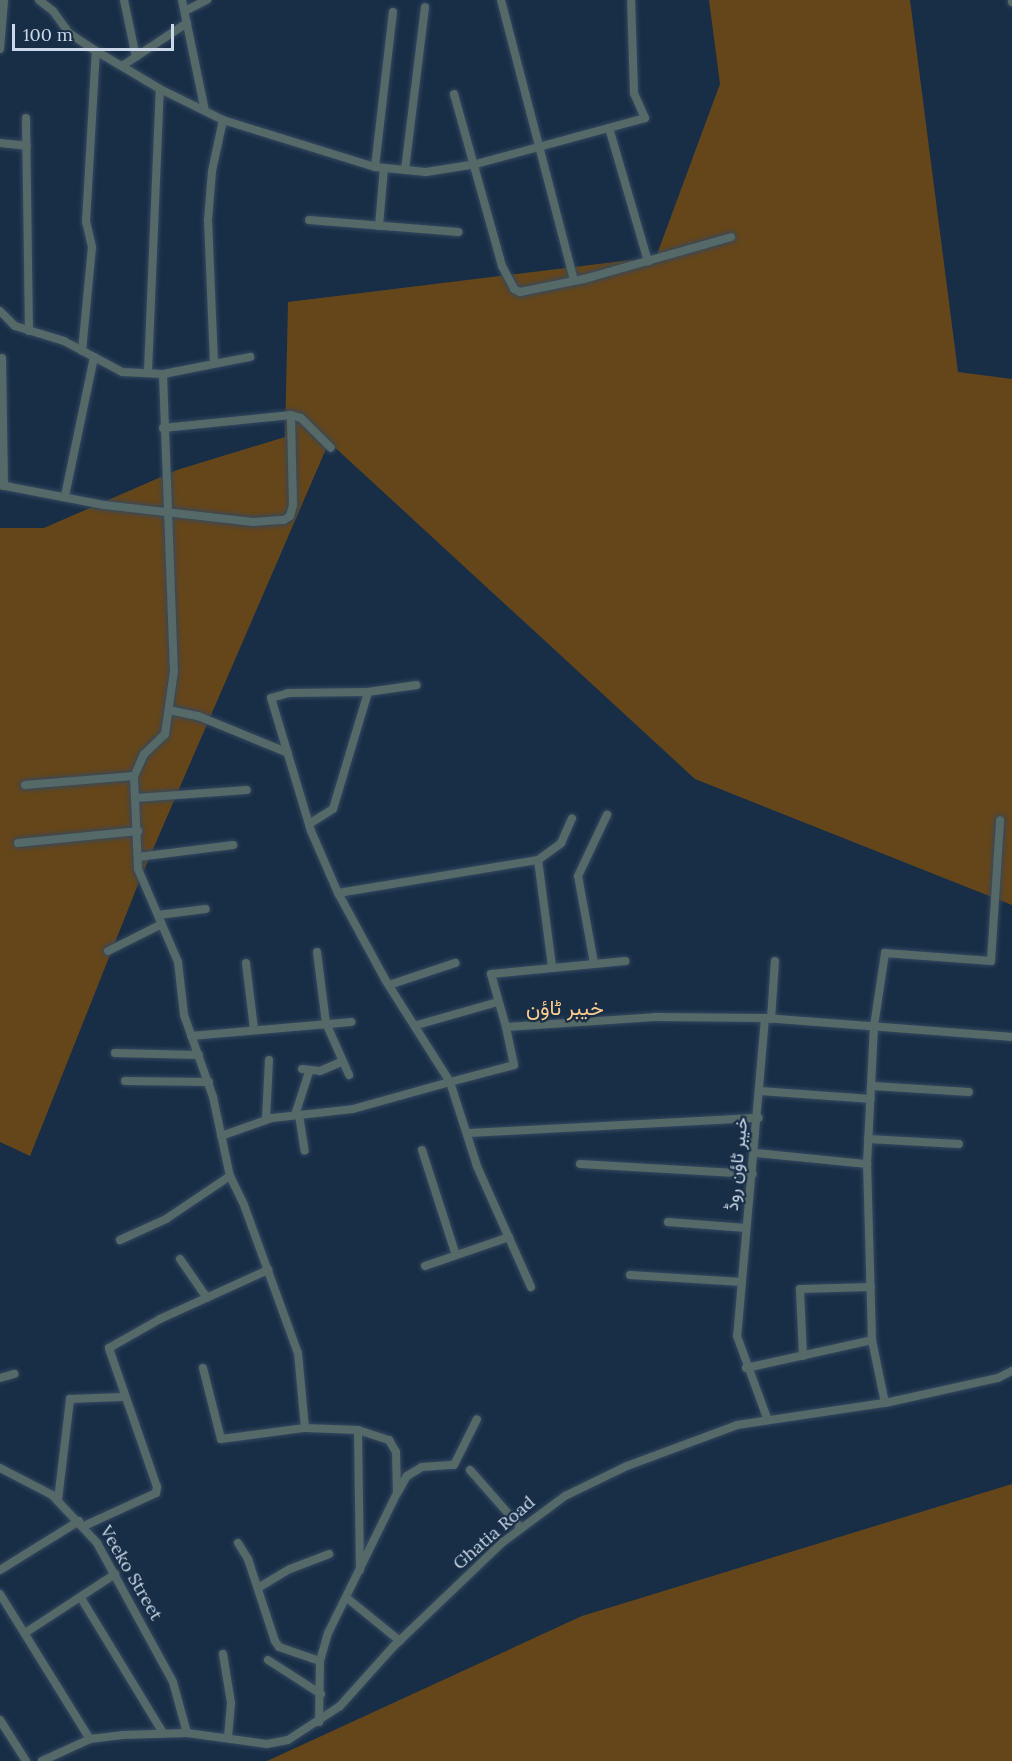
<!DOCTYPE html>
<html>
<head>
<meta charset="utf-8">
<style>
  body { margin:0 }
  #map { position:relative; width:1012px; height:1761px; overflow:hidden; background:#182e46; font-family:Lora,Vazirmatn,serif }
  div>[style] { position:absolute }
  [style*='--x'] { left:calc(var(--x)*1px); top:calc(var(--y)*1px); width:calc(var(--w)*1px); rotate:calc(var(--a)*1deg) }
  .green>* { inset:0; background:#65461b }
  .roads { filter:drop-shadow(0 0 2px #344960) drop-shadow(0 0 2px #344960) }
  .minor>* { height:8px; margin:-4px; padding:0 4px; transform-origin:4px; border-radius:4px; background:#556968 }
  span { translate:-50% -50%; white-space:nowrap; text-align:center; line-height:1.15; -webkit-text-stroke:4.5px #182e46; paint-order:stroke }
  .street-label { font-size:18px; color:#cad8e8 }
  .quarter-label { font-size:21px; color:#ffcb8b }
  .scale { position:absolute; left:12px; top:24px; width:162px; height:27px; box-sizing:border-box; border:3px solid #cad8e8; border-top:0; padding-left:8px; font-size:18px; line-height:21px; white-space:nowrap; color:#cad8e8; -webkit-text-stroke:4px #182e46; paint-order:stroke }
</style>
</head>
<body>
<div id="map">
  <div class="green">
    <i style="clip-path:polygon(709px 0,910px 0,958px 372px,1012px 379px,1012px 905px,695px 779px,329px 442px,141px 877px,30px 1156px,0 1142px,0 528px,44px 528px,177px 470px,285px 437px,288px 302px,656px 257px,720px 84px)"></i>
    <i style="clip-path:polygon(1012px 1484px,1012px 1761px,267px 1761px,582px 1616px)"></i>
  </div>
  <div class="roads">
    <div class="minor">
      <i style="--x:39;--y:0;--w:18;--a:38"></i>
      <i style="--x:53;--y:11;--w:27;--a:54"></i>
      <i style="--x:69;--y:33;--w:32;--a:34"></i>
      <i style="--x:96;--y:51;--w:74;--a:30.7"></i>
      <i style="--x:160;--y:89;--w:70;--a:26.2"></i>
      <i style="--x:223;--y:120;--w:159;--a:17.2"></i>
      <i style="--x:375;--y:167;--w:51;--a:5.6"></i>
      <i style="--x:426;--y:172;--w:51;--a:-9.1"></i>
      <i style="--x:476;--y:164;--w:175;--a:-15.2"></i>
      <i style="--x:645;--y:118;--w:27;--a:-114"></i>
      <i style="--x:634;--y:93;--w:93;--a:-91.8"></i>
      <i style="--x:124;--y:0;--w:58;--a:78.1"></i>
      <i style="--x:182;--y:0;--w:113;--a:78.3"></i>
      <i style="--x:501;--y:0;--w:290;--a:75.4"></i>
      <i style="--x:1012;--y:0;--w:2;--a:90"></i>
      <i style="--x:185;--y:11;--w:25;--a:-27"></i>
      <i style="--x:0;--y:49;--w:49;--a:-85.3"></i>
      <i style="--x:122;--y:66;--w:78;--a:-33.5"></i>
      <i style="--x:454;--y:94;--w:179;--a:74.4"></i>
      <i style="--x:502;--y:266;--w:26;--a:62"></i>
      <i style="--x:514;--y:289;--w:7;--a:27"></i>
      <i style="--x:520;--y:292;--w:65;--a:-11.5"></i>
      <i style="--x:584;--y:279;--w:153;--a:-15.9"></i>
      <i style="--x:26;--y:118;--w:213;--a:89.2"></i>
      <i style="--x:609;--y:128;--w:139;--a:73.7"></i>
      <i style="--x:0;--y:143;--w:27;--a:6"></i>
      <i style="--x:375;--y:167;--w:156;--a:-83.4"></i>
      <i style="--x:405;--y:170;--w:164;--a:-83"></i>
      <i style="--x:309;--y:220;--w:150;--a:4.6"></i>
      <i style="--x:379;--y:226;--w:58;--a:-85.1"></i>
      <i style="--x:0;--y:311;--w:21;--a:45"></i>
      <i style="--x:15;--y:326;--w:51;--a:17"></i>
      <i style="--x:64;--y:341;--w:66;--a:28.1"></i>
      <i style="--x:122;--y:372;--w:41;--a:2.8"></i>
      <i style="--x:163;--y:374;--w:89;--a:-11.1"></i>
      <i style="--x:82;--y:351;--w:104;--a:-84.5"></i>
      <i style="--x:92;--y:247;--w:26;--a:-103"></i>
      <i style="--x:86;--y:222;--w:171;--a:-86.7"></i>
      <i style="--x:2;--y:358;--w:128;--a:89.1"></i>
      <i style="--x:214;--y:363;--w:143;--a:-92.4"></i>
      <i style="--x:208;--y:220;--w:49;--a:-85.3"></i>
      <i style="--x:212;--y:171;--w:52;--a:-77.8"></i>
      <i style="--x:148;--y:371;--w:282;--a:-87.6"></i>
      <i style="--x:163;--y:374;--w:297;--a:87.9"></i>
      <i style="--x:174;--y:671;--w:64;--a:98.1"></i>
      <i style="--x:165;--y:734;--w:29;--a:136"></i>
      <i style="--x:144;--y:754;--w:24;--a:114"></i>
      <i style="--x:134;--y:776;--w:93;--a:87.5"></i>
      <i style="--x:138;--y:869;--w:101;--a:66.7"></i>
      <i style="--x:178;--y:962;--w:53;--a:83.5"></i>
      <i style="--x:184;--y:1015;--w:87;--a:70.5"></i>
      <i style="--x:213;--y:1097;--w:81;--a:77.9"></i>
      <i style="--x:230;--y:1176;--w:32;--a:64"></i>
      <i style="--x:244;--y:1205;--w:158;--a:70"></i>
      <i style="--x:298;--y:1353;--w:75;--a:84.7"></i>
      <i style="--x:163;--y:428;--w:129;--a:-5.8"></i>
      <i style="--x:291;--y:415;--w:10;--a:17"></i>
      <i style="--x:301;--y:418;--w:42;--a:45"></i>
      <i style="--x:0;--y:485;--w:106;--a:10.9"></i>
      <i style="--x:104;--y:505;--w:150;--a:6.5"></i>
      <i style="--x:253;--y:522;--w:31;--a:-4"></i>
      <i style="--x:284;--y:520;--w:7;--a:-34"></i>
      <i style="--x:290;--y:516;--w:11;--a:-75"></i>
      <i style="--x:293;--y:505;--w:90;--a:-91.3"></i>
      <i style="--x:65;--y:496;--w:142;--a:-78.2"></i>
      <i style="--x:169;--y:710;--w:30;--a:12"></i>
      <i style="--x:198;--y:716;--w:97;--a:22.3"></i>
      <i style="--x:25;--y:785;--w:109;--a:-4.7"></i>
      <i style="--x:136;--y:798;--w:111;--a:-4.1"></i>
      <i style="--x:309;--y:824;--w:28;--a:-32"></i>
      <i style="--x:333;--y:809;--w:122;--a:-73.3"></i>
      <i style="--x:18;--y:843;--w:121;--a:-5.7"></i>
      <i style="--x:138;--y:857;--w:96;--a:-7.2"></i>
      <i style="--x:538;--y:860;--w:107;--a:82.5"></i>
      <i style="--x:338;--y:893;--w:203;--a:-9.4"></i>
      <i style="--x:538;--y:860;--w:29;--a:-36"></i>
      <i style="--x:561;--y:843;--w:27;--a:-66"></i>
      <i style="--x:158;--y:915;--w:48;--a:-7.1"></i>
      <i style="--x:108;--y:951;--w:60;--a:-26.6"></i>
      <i style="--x:317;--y:952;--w:72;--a:82.8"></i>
      <i style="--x:326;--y:1023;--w:57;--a:66.1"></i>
      <i style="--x:246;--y:963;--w:66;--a:83.1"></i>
      <i style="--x:594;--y:963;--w:88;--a:-100.4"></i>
      <i style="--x:578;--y:876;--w:68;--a:-64.6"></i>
      <i style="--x:389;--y:985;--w:70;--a:-18.4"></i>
      <i style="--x:765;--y:1018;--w:248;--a:4.4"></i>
      <i style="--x:771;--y:1019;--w:58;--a:-86.1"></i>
      <i style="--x:417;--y:1025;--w:84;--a:-15.9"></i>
      <i style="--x:506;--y:1027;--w:55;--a:-105.8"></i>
      <i style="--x:491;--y:974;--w:135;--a:-5.5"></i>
      <i style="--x:191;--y:1036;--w:161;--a:-5"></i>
      <i style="--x:115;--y:1053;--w:84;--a:1.4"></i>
      <i style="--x:302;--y:1069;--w:18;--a:6"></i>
      <i style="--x:320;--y:1071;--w:23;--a:-23"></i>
      <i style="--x:125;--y:1081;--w:84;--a:0.7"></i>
      <i style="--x:873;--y:1086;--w:96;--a:3.6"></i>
      <i style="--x:760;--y:1091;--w:111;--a:4.1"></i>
      <i style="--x:295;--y:1115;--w:45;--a:-72"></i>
      <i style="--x:299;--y:1115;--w:36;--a:81"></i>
      <i style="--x:266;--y:1119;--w:59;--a:-87.1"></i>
      <i style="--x:469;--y:1133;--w:290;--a:-3"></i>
      <i style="--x:221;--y:1136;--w:54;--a:-19.4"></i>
      <i style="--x:272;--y:1118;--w:81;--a:-6.3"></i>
      <i style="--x:353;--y:1109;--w:101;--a:-15.6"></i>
      <i style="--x:450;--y:1082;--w:120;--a:-122.4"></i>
      <i style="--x:386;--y:981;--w:100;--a:-118.6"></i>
      <i style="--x:338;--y:893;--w:68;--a:-113.5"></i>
      <i style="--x:311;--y:831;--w:139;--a:-106.7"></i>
      <i style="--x:271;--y:698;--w:18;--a:-16"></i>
      <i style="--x:288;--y:693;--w:80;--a:-0.7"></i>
      <i style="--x:368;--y:692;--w:49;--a:-8.1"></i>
      <i style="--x:868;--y:1139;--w:91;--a:3.1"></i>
      <i style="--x:422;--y:1150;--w:110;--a:72.1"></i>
      <i style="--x:756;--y:1153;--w:112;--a:5.7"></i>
      <i style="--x:580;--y:1164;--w:173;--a:3.3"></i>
      <i style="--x:668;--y:1222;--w:78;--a:4.4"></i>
      <i style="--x:120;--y:1240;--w:51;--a:-24.5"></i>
      <i style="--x:166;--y:1219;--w:77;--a:-33.9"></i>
      <i style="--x:180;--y:1259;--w:47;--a:55.3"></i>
      <i style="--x:425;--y:1266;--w:89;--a:-19"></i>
      <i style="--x:630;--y:1275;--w:112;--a:3.6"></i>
      <i style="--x:531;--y:1287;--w:133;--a:-114.1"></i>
      <i style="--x:477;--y:1166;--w:88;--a:-107.8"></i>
      <i style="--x:450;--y:1082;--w:66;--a:-14.9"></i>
      <i style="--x:514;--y:1065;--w:39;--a:-102"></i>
      <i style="--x:506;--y:1027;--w:149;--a:-3.8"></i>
      <i style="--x:655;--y:1017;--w:110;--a:0.5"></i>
      <i style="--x:765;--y:1018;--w:319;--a:95"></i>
      <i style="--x:737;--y:1336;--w:87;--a:69.9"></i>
      <i style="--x:803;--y:1356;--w:67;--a:-92.6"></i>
      <i style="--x:800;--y:1289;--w:71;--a:-1.6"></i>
      <i style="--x:203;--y:1368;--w:73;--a:75.8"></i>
      <i style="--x:221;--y:1439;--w:85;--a:-7.5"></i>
      <i style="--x:305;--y:1428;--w:53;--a:2.2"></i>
      <i style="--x:358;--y:1430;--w:33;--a:18"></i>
      <i style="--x:389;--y:1440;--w:14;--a:60"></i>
      <i style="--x:396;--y:1452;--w:41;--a:88.6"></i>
      <i style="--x:397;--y:1493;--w:156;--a:116.2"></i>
      <i style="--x:328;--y:1633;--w:29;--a:106"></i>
      <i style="--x:320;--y:1661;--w:61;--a:90.9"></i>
      <i style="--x:746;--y:1368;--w:129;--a:-12.5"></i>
      <i style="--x:0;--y:1378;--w:15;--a:-16"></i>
      <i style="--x:885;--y:1403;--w:64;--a:-101.7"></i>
      <i style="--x:872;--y:1340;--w:176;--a:-91.6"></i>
      <i style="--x:867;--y:1164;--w:138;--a:-87.1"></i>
      <i style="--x:874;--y:1026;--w:74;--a:-81.4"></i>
      <i style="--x:885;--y:953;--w:106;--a:4.3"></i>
      <i style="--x:991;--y:961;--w:141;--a:-86.3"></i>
      <i style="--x:358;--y:1430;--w:140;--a:89.2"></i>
      <i style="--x:0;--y:1468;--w:59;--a:27.4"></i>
      <i style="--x:52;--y:1495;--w:66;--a:46.8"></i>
      <i style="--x:97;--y:1543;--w:158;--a:61.3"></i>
      <i style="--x:173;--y:1682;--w:53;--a:74.6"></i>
      <i style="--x:470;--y:1470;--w:76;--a:48.7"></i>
      <i style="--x:398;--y:1492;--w:18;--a:-61"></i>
      <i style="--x:407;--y:1476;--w:17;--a:-31"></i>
      <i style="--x:422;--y:1467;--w:32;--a:-4"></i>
      <i style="--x:454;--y:1465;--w:51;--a:-63.4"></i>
      <i style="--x:58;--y:1500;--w:102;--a:-83.2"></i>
      <i style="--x:70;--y:1399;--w:52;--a:-2.2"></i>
      <i style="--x:84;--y:1526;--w:79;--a:-24.6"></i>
      <i style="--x:156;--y:1493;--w:6;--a:-81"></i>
      <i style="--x:157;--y:1487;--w:147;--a:-109.1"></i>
      <i style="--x:109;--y:1348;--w:59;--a:-29.6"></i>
      <i style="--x:160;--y:1319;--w:119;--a:-24.4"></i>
      <i style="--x:238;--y:1543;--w:19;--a:58"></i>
      <i style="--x:248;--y:1559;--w:86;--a:71.8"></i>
      <i style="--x:275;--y:1641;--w:7;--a:56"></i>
      <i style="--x:279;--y:1647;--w:43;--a:18.9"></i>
      <i style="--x:0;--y:1570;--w:93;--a:-31.8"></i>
      <i style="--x:258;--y:1588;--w:37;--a:-31"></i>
      <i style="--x:290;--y:1569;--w:42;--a:-21"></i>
      <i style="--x:0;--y:1594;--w:171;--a:58.2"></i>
      <i style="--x:81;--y:1598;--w:156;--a:58.7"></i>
      <i style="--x:347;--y:1598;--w:68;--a:39.1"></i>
      <i style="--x:25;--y:1633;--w:108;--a:-33.2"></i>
      <i style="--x:223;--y:1654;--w:50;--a:80.7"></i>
      <i style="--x:231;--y:1703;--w:34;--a:95"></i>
      <i style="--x:268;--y:1660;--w:63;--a:32.7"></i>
      <i style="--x:0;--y:1720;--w:49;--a:57.6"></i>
      <i style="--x:42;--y:1761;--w:53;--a:-24.6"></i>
      <i style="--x:90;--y:1739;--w:32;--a:-7"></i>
      <i style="--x:122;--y:1735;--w:65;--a:-1.8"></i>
      <i style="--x:187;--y:1733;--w:81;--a:7.8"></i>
      <i style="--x:267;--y:1744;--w:21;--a:-11"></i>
      <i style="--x:288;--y:1740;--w:62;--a:-33.2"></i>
      <i style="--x:340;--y:1706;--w:79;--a:-48.1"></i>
      <i style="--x:393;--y:1647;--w:152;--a:-43.7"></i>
      <i style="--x:503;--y:1542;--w:77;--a:-36.6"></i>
      <i style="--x:565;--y:1496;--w:69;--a:-25.8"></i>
      <i style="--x:627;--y:1466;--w:117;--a:-20.4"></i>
      <i style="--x:737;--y:1425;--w:150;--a:-8.5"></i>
      <i style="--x:885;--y:1403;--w:116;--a:-12.5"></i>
      <i style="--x:998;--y:1378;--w:16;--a:-27"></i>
    </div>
  </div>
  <div class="street-label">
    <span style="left:737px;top:1164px;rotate:-84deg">خیبر ٹاؤن روڈ</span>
    <span style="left:494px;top:1533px;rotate:-41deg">Ghatia Road</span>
    <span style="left:131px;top:1573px;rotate:60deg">Veeko Street</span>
  </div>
  <div class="quarter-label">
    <span style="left:565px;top:1008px">خیبر ٹاؤن</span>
  </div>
  <div class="scale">100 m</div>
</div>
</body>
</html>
